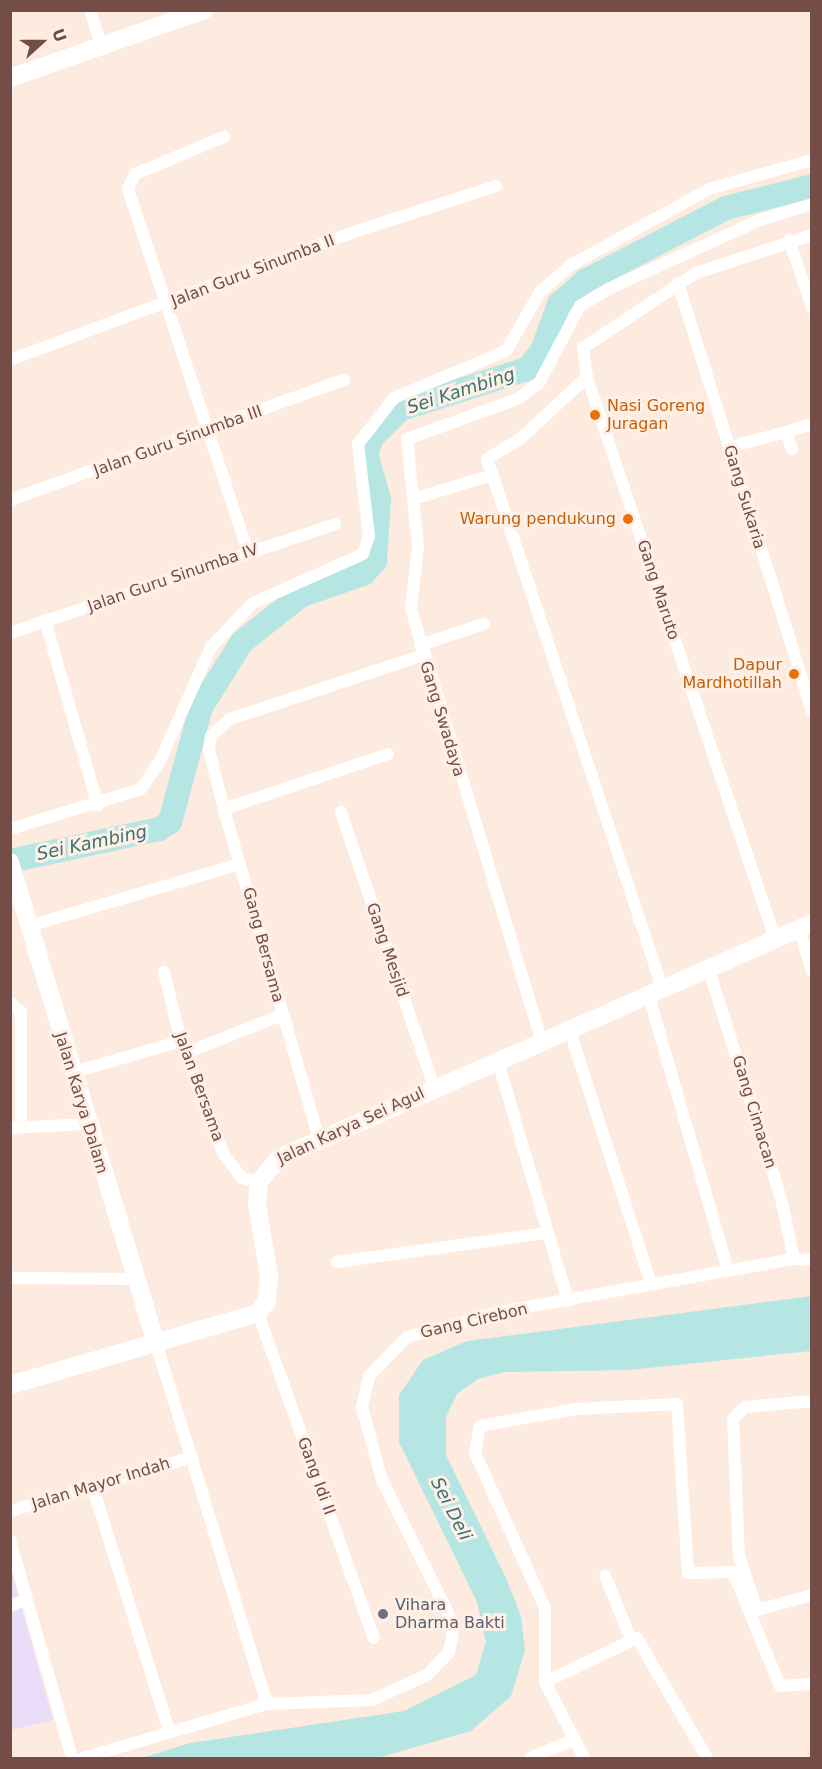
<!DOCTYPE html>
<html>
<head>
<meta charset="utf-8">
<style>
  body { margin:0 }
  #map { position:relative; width:822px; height:1769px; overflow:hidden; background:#fdebe0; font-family:"DejaVu Sans",sans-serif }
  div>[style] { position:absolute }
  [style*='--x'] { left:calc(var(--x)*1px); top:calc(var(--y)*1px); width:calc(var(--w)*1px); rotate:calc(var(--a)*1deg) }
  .education>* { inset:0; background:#e9ddf9 }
  .water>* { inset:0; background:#b5e6e3 }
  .river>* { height:24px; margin:-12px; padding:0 12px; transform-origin:12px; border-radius:12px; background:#b5e6e3 }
  .street>* { height:12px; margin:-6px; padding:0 6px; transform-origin:6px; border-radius:6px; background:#fff }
  .secondary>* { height:18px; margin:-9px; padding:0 9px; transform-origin:9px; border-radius:9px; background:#fff }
  .dots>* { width:16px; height:16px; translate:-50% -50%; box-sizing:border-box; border:3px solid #fff0e7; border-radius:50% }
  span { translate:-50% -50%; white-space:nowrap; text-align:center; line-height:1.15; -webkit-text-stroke:6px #fff0e7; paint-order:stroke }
  .street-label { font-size:16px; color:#744d47 }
  .food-label { font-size:16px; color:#c56008 }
  .left { translate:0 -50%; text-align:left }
  .right { translate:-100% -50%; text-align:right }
  .worship-label { font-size:16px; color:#5b616d }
  .water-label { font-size:18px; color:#387470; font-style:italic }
  .frame { position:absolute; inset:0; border:12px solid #744d47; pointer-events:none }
  .north { position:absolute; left:12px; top:12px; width:60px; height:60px; -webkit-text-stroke:4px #fff0e7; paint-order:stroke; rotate:69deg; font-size:16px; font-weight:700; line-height:24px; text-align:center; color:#744d47 }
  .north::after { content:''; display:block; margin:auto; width:21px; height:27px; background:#744d47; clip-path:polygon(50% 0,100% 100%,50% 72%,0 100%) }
</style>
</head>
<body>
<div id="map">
  <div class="education">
    <i style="clip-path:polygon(10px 1566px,53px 1720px,11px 1730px,10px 1730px)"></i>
  </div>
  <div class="water">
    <i style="clip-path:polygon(812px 1296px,811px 1351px,629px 1370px,504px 1372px,478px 1379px,457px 1394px,446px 1417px,446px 1455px,506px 1578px,521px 1616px,525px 1650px,511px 1696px,471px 1731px,381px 1757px,142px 1758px,190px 1743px,404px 1711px,476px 1675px,486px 1642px,477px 1602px,399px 1442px,399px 1395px,423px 1360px,467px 1341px)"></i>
  </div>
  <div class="river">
    <i style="--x:10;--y:861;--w:152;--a:-12.1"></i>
    <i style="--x:159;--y:829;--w:13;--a:-32"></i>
    <i style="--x:170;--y:822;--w:119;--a:-74.9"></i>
    <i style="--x:201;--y:707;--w:77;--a:-57.8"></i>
    <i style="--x:242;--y:642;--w:74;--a:-38.4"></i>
    <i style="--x:300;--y:596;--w:67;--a:-19.2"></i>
    <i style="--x:363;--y:574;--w:18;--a:-47"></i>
    <i style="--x:375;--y:561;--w:62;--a:-86.3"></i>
    <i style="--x:379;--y:499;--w:47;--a:-106.1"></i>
    <i style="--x:366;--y:454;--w:19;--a:-69"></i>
    <i style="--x:373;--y:436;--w:39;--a:-44"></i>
    <i style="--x:401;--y:409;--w:132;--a:-17.6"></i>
    <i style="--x:527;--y:369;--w:23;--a:-50"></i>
    <i style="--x:542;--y:351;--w:50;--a:-70.1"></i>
    <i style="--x:559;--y:304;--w:35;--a:-41"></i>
    <i style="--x:585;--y:281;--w:159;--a:-27.4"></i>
    <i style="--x:726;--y:208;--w:89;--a:-14.3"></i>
  </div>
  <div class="street">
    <i style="--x:90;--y:10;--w:38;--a:72"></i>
    <i style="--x:224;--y:137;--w:96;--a:157.4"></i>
    <i style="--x:135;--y:174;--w:17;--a:115"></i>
    <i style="--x:128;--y:189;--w:382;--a:71.7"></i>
    <i style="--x:789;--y:240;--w:71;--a:71.1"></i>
    <i style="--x:678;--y:283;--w:448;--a:72.6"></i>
    <i style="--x:10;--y:360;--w:377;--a:-20.4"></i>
    <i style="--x:363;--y:229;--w:140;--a:-17.9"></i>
    <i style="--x:587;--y:377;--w:91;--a:137.2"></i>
    <i style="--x:520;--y:439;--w:39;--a:149"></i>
    <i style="--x:487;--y:459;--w:556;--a:71.66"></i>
    <i style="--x:786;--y:432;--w:27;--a:-17"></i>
    <i style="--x:729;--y:447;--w:59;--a:-14.7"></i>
    <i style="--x:786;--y:432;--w:18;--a:71"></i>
    <i style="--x:413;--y:499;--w:83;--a:-16.9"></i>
    <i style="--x:10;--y:500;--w:355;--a:-19.8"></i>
    <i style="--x:45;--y:620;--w:193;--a:74.1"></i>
    <i style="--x:10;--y:633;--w:343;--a:-18.5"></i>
    <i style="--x:420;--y:645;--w:67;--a:-18.2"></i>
    <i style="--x:224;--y:809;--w:173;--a:-18.5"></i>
    <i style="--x:341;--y:812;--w:290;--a:71.3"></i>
    <i style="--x:10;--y:829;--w:137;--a:-17"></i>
    <i style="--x:141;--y:789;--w:34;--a:-56"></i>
    <i style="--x:160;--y:761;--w:125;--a:-65.9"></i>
    <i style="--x:211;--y:647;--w:61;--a:-46.3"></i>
    <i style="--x:253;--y:603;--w:120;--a:-24"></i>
    <i style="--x:363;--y:554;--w:19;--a:-72"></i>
    <i style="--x:369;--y:536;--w:93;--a:-96.8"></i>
    <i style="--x:358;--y:444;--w:58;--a:-52"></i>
    <i style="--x:394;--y:398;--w:121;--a:-22.8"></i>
    <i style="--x:506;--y:351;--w:68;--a:-60"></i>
    <i style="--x:540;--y:292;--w:41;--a:-41.1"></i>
    <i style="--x:571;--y:265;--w:158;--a:-28.8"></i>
    <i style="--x:709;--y:189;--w:107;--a:-15.7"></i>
    <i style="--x:29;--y:926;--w:220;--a:-16.4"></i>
    <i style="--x:799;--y:929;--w:44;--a:72.8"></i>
    <i style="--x:775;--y:939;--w:593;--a:-108.5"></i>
    <i style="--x:587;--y:377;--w:29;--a:-98"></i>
    <i style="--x:583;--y:348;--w:136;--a:-33.6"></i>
    <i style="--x:696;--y:273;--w:122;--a:-18.1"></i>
    <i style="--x:708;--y:967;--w:242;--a:72.5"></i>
    <i style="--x:781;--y:1198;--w:62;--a:78"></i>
    <i style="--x:164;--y:972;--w:71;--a:76.2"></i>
    <i style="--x:181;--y:1041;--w:120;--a:69.4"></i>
    <i style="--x:223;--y:1153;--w:31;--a:53"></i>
    <i style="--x:242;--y:1178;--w:17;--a:13"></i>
    <i style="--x:648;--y:993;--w:288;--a:73.9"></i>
    <i style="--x:10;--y:1003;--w:14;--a:39"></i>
    <i style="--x:21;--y:1012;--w:115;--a:90"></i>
    <i style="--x:569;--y:1028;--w:269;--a:72.2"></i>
    <i style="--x:541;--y:1039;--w:450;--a:-106.8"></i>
    <i style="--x:411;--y:608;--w:61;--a:-83.5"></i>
    <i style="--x:418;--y:547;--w:109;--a:-95.8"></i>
    <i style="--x:407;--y:439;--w:117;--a:-20"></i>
    <i style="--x:517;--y:399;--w:27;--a:-36"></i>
    <i style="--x:539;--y:383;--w:87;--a:-62"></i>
    <i style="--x:580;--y:306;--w:33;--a:-31"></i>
    <i style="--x:608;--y:289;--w:167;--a:-24.4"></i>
    <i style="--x:760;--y:220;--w:54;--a:-17.1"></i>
    <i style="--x:186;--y:1053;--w:103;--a:-21.6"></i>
    <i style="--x:497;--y:1058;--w:253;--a:73.7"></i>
    <i style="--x:71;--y:1073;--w:115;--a:-16.2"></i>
    <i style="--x:10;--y:1128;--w:76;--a:-3"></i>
    <i style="--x:319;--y:1139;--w:343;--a:-106.1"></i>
    <i style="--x:224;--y:809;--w:61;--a:-104.3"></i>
    <i style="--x:209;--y:750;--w:14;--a:-82"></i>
    <i style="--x:211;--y:736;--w:25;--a:-42"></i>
    <i style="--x:230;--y:719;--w:203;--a:-18.3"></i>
    <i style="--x:337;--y:1262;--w:212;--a:-7.9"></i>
    <i style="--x:10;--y:1278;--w:125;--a:0.5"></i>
    <i style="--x:258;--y:1313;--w:345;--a:70.4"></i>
    <i style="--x:156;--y:1343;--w:378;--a:72.9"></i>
    <i style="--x:812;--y:1401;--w:67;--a:174.9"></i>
    <i style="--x:745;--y:1407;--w:17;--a:135"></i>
    <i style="--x:733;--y:1419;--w:137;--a:87.5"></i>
    <i style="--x:739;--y:1556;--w:57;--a:71.6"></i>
    <i style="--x:757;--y:1610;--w:57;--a:-15.3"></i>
    <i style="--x:93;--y:1488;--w:254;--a:72.6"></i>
    <i style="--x:10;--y:1511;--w:190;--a:-16.5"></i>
    <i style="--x:10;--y:1540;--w:227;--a:74.1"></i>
    <i style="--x:605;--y:1576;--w:68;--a:67.6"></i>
    <i style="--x:10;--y:1606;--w:18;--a:-22"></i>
    <i style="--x:545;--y:1682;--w:85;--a:62.8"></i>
    <i style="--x:83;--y:1758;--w:192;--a:-16.4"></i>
    <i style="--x:267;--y:1704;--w:105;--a:-2.2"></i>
    <i style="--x:372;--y:1700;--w:60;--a:-24.4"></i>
    <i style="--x:427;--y:1675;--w:32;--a:-46"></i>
    <i style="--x:449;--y:1652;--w:19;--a:-78"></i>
    <i style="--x:453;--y:1633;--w:21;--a:-104"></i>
    <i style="--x:448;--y:1613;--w:148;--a:-116.4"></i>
    <i style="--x:382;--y:1480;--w:76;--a:-105.3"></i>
    <i style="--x:362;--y:1407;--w:32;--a:-77"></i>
    <i style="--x:369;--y:1376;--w:54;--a:-45.7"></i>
    <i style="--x:407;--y:1337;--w:100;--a:-15"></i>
    <i style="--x:504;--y:1311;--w:295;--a:-10.2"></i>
    <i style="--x:794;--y:1259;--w:18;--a:3"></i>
    <i style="--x:530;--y:1758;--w:47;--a:-22.7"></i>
    <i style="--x:707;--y:1758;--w:139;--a:-120.3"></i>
    <i style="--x:637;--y:1638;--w:102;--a:154.4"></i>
    <i style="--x:545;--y:1682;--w:74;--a:-90"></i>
    <i style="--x:545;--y:1608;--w:170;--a:-114.3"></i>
    <i style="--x:475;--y:1453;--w:27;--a:-80"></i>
    <i style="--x:480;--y:1426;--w:97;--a:-10.1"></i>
    <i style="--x:575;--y:1409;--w:102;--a:-2.8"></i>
    <i style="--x:677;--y:1404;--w:169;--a:86.3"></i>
    <i style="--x:688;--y:1573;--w:45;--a:-1.3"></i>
    <i style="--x:733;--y:1572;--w:123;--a:67.6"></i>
    <i style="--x:780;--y:1686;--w:32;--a:-4"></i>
  </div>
  <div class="secondary">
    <i style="--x:10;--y:78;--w:206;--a:-19.3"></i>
    <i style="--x:10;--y:862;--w:503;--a:73.12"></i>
    <i style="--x:10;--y:1385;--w:258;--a:-16.2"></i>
    <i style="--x:258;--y:1313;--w:15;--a:-53"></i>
    <i style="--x:267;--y:1301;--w:26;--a:-86"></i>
    <i style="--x:269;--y:1275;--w:71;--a:-99.7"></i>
    <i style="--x:257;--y:1205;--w:23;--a:-85"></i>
    <i style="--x:259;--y:1182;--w:31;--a:-50"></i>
    <i style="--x:279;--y:1158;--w:583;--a:-23.79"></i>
  </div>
  <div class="dots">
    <i style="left:595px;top:415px;background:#e8710a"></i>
    <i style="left:628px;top:519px;background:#e8710a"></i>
    <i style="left:794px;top:674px;background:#e8710a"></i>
    <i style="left:383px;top:1614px;background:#6b7280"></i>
  </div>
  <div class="street-label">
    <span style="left:253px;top:271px;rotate:-21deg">Jalan Guru Sinumba II</span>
    <span style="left:178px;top:441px;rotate:-20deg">Jalan Guru Sinumba III</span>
    <span style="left:744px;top:497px;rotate:73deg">Gang Sukaria</span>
    <span style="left:173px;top:578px;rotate:-19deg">Jalan Guru Sinumba IV</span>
    <span style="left:658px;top:590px;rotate:72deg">Gang Maruto</span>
    <span style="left:442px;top:719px;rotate:73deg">Gang Swadaya</span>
    <span style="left:263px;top:945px;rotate:75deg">Gang Bersama</span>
    <span style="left:387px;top:950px;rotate:71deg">Gang Mesjid</span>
    <span style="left:199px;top:1087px;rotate:70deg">Jalan Bersama</span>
    <span style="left:81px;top:1103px;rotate:73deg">Jalan Karya Dalam</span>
    <span style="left:754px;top:1112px;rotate:73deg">Gang Cimacan</span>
    <span style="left:351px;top:1126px;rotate:-25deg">Jalan Karya Sei Agul</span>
    <span style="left:474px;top:1321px;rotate:-13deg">Gang Cirebon</span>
    <span style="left:316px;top:1476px;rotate:70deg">Gang Idi II</span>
    <span style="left:101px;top:1484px;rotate:-17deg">Jalan Mayor Indah</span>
  </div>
  <div class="food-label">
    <span class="left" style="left:607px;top:415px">Nasi Goreng<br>Juragan</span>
    <span class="right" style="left:616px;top:519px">Warung pendukung</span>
    <span class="right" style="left:782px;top:674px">Dapur<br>Mardhotillah</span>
  </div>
  <div class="worship-label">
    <span class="left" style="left:395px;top:1614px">Vihara<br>Dharma Bakti</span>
  </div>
  <div class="water-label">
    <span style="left:461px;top:391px;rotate:-18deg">Sei Kambing</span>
    <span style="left:92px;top:843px;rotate:-12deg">Sei Kambing</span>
    <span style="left:451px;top:1509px;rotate:63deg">Sei Deli</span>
  </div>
  <div class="frame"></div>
  <div class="north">U</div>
</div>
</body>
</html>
